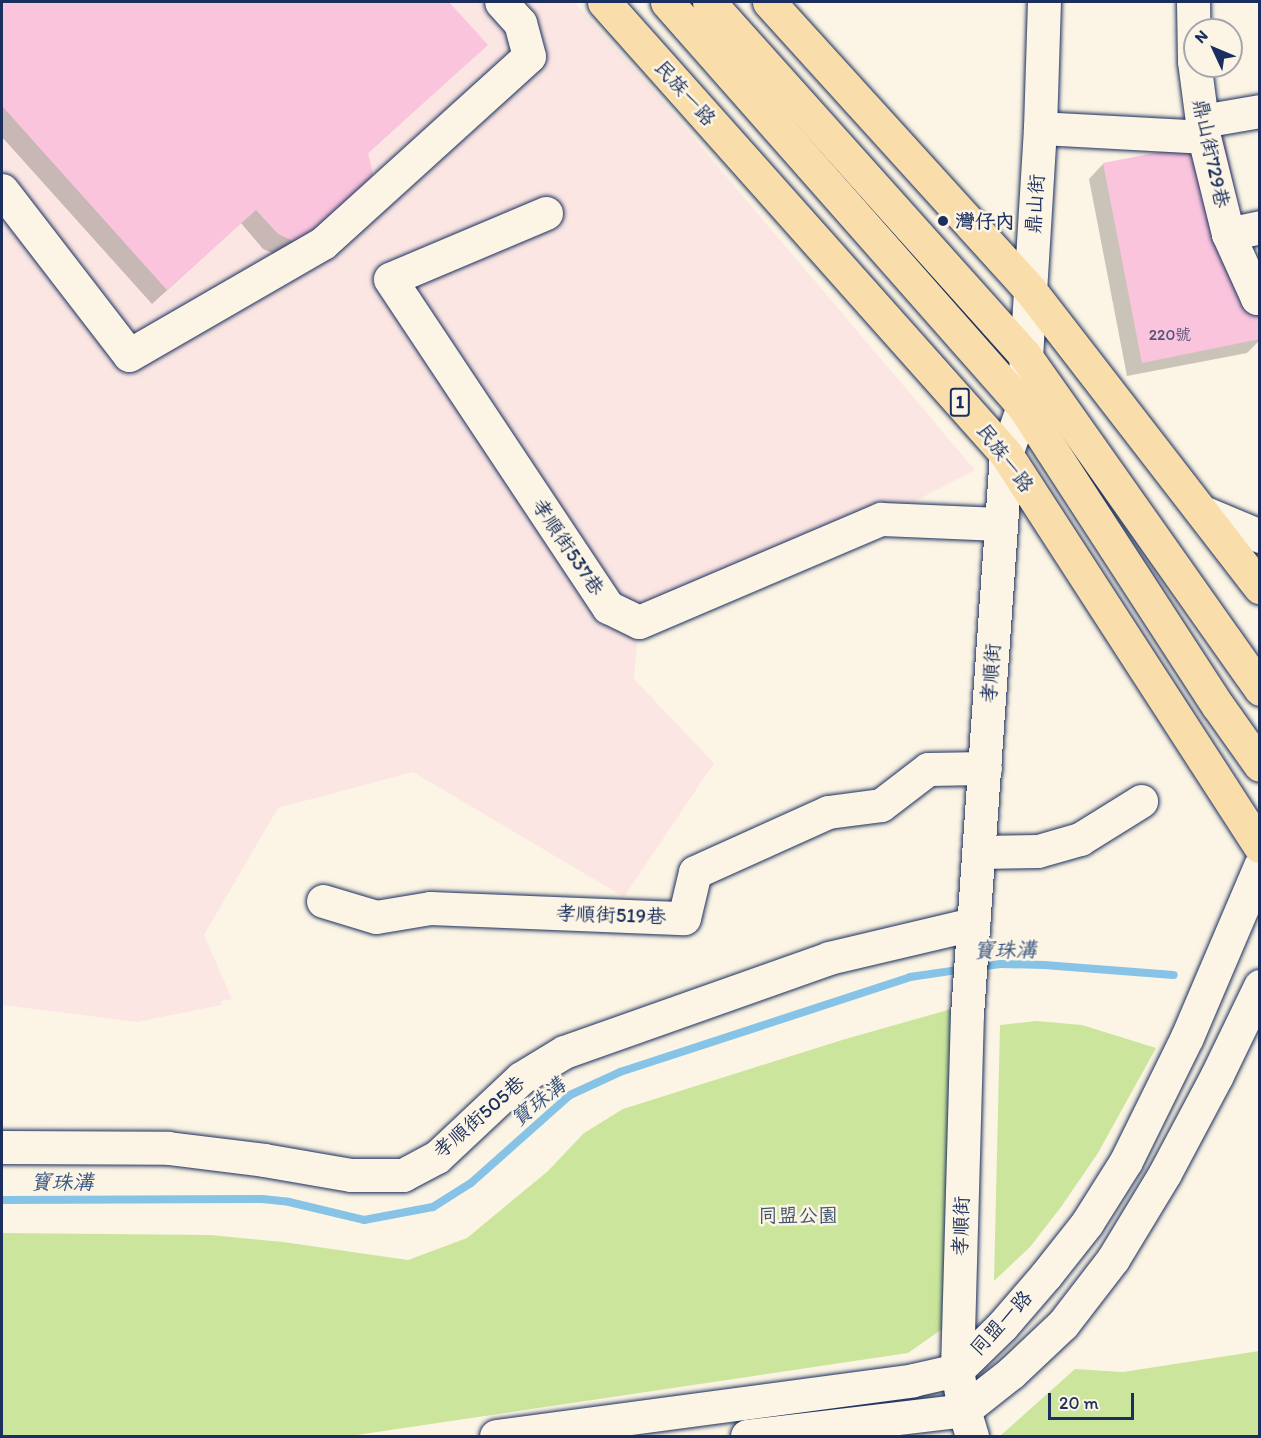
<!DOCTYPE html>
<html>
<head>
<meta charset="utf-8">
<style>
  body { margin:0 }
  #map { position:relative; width:1261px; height:1438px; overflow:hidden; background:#fcf5e5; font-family:Itim,"LXGW WenKai TC",sans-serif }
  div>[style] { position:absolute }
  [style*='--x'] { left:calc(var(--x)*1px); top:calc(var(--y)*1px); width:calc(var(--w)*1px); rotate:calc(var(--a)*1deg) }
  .built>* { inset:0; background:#fbe6e3 }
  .green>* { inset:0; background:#cbe69c }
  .shadow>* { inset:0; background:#0003 }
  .stream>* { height:8px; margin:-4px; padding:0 4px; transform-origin:4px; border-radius:4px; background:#86c3e6 }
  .building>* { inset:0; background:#fac4dd }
  .roads { filter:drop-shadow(0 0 2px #1b2f5e) drop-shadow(0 0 2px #1b2f5e) }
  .minor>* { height:33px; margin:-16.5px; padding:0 16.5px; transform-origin:16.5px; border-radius:16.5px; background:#fcf5e5 }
  .major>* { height:33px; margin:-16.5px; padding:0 16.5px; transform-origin:16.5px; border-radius:16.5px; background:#f9deab }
  .dots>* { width:16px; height:16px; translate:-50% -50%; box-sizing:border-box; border:3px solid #fcf5e5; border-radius:50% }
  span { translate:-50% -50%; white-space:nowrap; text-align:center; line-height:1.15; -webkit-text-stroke:5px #fcf5e5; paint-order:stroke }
  .number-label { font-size:16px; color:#53547e }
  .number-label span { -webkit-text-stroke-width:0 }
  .shield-label span { padding:2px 4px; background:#fcf5e5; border:2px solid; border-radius:4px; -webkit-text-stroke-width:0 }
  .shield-label { font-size:18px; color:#1b2f5e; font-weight:700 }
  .street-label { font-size:20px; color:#1b2f5e }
  .poi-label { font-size:20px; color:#1b2f5e; font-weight:700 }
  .left { translate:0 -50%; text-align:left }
  .park-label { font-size:20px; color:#3e546a }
  .water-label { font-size:21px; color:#365480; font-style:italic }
  .frame { position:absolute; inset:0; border:3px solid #1b2f5e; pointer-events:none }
  .north { position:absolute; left:1183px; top:18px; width:60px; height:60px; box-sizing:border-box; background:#fcf5e5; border:2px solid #a2a6af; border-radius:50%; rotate:314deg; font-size:16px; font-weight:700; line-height:24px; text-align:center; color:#1b2f5e }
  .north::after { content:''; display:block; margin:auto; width:21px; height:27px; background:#1b2f5e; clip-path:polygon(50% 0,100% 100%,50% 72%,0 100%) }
  .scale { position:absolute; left:1048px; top:1393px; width:86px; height:27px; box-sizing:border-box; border:3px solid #1b2f5e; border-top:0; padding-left:8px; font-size:18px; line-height:21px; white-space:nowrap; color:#1b2f5e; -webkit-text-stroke:4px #fcf5e5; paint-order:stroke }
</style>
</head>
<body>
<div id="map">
  <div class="built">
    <i style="clip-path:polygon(2px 2px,574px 2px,654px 91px,975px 470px,881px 519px,639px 622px,634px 679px,714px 763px,624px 897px,413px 772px,278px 808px,204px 935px,232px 999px,221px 1001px,222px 1005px,137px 1022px,2px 1005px)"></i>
  </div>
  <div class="green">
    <i style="clip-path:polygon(962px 1006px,945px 1327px,908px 1353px,350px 1436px,2px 1436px,2px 1233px,211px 1235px,283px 1242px,408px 1260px,467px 1238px,548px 1171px,584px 1133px,623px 1109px,842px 1040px)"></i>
    <i style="clip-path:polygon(1036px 1021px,1082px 1025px,1156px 1048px,1098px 1153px,1061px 1207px,1030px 1247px,994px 1281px,1000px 1025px)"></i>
    <i style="clip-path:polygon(1259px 1351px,1259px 1436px,1000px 1436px,1075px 1369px,1123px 1372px)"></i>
  </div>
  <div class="shadow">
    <i style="clip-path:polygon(2px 2px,447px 2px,486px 45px,367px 154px,282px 257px,263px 249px,241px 223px,152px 304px,2px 137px)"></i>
    <i style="clip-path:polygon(1103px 164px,1260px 325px,1260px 340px,1247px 353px,1127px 376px,1089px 179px)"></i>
  </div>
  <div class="stream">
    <i style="--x:977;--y:967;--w:24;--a:-7"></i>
    <i style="--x:1001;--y:964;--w:43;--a:1.3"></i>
    <i style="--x:1044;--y:965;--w:130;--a:4.4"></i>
    <i style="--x:2;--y:1200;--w:260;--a:-0.2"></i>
    <i style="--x:262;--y:1199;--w:27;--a:6"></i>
    <i style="--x:289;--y:1202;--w:77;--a:13.5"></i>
    <i style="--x:364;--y:1220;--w:70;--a:-10.7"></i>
    <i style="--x:433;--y:1207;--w:45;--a:-32.3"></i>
    <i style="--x:471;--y:1183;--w:132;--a:-41.6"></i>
    <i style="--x:570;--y:1095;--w:55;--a:-24.7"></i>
    <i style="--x:620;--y:1072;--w:305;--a:-18.1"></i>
    <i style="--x:910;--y:977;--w:56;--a:-8.3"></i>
  </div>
  <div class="building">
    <i style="clip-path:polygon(2px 2px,449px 2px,488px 45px,368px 153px,373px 173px,366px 200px,297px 243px,278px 234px,256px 210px,167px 290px,2px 106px)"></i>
    <i style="clip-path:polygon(1225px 139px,1260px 317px,1260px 339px,1142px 363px,1103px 163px)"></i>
  </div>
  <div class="roads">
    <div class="minor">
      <i style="--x:1193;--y:2;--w:59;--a:89"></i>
      <i style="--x:1194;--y:61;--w:77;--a:82.5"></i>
      <i style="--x:1204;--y:137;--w:100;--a:76.1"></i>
      <i style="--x:1228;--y:234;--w:70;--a:65.6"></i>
      <i style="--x:1257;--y:298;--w:3;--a:-18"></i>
      <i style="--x:1202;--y:121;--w:59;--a:-9.8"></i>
      <i style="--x:1040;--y:128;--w:164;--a:3.1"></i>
      <i style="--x:2;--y:190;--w:208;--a:52.4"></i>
      <i style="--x:129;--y:355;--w:224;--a:-30"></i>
      <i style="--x:323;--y:243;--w:278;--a:-42.2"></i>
      <i style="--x:529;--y:56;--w:34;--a:-105"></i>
      <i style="--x:520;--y:23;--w:28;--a:-132"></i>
      <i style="--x:546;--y:213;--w:169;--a:157.1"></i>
      <i style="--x:390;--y:279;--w:394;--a:56.4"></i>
      <i style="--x:608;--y:607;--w:34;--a:26"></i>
      <i style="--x:639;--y:622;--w:263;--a:-23.1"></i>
      <i style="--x:881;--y:519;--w:120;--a:2.4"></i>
      <i style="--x:1228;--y:234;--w:33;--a:-12"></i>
      <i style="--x:1203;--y:512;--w:62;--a:22.8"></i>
      <i style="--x:978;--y:852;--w:60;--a:-1"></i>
      <i style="--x:1038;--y:851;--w:44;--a:-15.9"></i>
      <i style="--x:1080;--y:839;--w:72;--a:-31.9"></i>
      <i style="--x:323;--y:901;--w:55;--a:16.8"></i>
      <i style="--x:376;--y:917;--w:55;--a:-9.5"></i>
      <i style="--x:430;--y:908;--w:254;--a:2.3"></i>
      <i style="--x:684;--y:918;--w:47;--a:-76.6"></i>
      <i style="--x:695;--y:872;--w:146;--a:-24.3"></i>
      <i style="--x:828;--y:812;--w:53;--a:-7.5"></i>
      <i style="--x:881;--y:805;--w:59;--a:-37.5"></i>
      <i style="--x:928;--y:769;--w:57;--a:-1"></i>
      <i style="--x:2;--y:1147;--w:166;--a:0.3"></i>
      <i style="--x:168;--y:1148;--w:97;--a:7.1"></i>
      <i style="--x:264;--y:1160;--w:88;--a:9.8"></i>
      <i style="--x:351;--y:1175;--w:52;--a:0"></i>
      <i style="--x:403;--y:1175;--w:38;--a:-28"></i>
      <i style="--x:437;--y:1157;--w:115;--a:-43.2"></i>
      <i style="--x:521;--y:1078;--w:50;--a:-31.2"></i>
      <i style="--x:564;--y:1052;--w:281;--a:-19.5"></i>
      <i style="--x:829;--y:958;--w:148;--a:-13.3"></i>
      <i style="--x:496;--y:1436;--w:421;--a:-7.6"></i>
      <i style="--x:913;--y:1380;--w:45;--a:-12.8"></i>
      <i style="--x:957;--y:1370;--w:63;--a:-44.4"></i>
      <i style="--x:1002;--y:1326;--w:67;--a:-49.2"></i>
      <i style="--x:1046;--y:1275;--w:66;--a:-51.7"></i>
      <i style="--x:1087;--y:1223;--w:73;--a:-57.8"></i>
      <i style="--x:1126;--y:1161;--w:138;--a:-63.8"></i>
      <i style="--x:1187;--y:1037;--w:186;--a:-66.9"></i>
      <i style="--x:747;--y:1436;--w:219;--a:-6.8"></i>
      <i style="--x:964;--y:1410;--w:60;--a:-38.2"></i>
      <i style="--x:1011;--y:1373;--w:71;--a:-43.3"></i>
      <i style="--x:1063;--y:1324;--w:82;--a:-52.4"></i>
      <i style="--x:1113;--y:1259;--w:100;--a:-58.8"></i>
      <i style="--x:1165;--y:1173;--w:111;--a:-62"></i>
      <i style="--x:1217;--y:1075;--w:99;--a:-64.2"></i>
      <i style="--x:972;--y:1436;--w:27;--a:-107"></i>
      <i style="--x:964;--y:1410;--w:41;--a:-99.9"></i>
      <i style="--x:957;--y:1370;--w:356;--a:-88.4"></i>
      <i style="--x:967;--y:1014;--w:561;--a:-86.02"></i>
      <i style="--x:1006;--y:454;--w:51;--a:-70.5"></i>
      <i style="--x:1023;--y:406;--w:279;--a:-86.5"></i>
      <i style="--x:1040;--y:128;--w:126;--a:-88.2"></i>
    </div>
    <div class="major">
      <i style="--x:604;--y:2;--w:605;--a:48.35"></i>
      <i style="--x:1006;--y:454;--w:467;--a:57.1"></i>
      <i style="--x:667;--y:2;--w:538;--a:48.61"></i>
      <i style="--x:1023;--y:406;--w:358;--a:57"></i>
      <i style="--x:1218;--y:706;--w:72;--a:54.6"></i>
      <i style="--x:709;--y:2;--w:472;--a:48.2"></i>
      <i style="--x:1024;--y:354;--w:410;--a:54.8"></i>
      <i style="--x:769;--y:2;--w:389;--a:47.8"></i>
      <i style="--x:1030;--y:290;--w:376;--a:52.3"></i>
    </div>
  </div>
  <div class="dots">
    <i style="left:943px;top:221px;background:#1b2f5e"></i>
  </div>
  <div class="number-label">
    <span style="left:1170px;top:335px">220號</span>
  </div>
  <div class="shield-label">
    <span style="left:960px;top:402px">1</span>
  </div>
  <div class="street-label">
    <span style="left:685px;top:93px;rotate:48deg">民族一路</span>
    <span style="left:1211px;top:153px;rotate:78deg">鼎山街729巷</span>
    <span style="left:1035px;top:204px;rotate:-86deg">鼎山街</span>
    <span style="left:1005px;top:458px;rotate:53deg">民族一路</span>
    <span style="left:568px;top:547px;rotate:56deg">孝順街537巷</span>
    <span style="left:991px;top:673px;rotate:-86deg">孝順街</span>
    <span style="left:611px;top:915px;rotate:2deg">孝順街519巷</span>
    <span style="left:479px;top:1117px;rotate:-41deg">孝順街505巷</span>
    <span style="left:961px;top:1226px;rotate:-88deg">孝順街</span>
    <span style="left:1001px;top:1323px;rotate:-47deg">同盟一路</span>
  </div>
  <div class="poi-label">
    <span class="left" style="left:955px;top:221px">灣仔內</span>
  </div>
  <div class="park-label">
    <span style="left:798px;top:1215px">同盟公園</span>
  </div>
  <div class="water-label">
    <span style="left:1005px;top:950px;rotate:-1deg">寶珠溝</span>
    <span style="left:538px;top:1102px;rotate:-39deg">寶珠溝</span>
    <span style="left:62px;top:1182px">寶珠溝</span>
  </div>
  <div class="frame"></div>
  <div class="north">N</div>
  <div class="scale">20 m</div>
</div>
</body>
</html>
